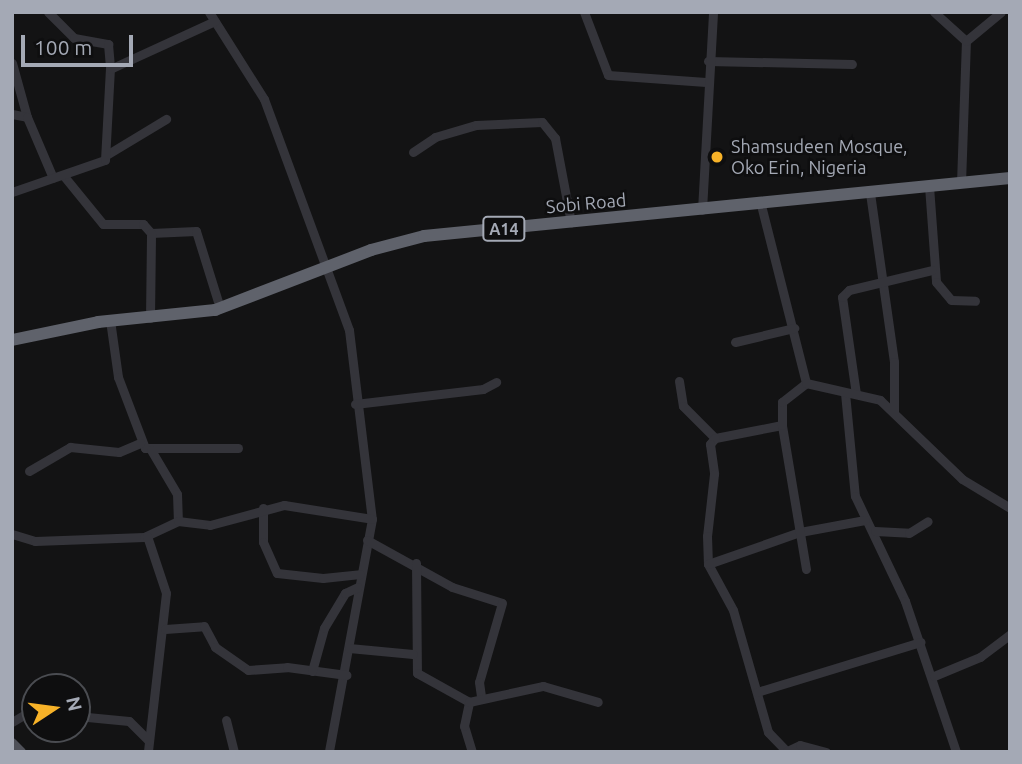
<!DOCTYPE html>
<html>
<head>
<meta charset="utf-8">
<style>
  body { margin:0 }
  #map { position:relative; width:1022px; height:764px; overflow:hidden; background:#131314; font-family:Ubuntu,sans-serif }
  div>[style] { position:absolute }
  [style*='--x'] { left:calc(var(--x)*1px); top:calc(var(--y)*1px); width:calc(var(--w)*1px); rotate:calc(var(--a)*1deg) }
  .minor>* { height:9px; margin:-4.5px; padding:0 4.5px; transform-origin:4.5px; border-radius:4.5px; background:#34343a }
  .major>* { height:10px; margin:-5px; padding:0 5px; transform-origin:5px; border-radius:5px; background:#4f5159 }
  .highway>* { height:12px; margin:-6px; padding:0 6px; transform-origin:6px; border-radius:6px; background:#5f626b }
  .dots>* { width:19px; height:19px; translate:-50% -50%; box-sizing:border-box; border:4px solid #0e0e0f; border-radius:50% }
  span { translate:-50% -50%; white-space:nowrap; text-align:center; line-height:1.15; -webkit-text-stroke:5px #0e0e0f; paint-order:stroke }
  .shield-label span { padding:2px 5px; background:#0e0e0f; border:2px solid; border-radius:5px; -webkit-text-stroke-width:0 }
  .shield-label { font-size:16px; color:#a4a9b5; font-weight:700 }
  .poi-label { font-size:18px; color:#a4a9b5 }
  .left { translate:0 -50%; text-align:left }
  .street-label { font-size:18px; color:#a4a9b5 }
  .frame { position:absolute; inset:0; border:14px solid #a4a9b5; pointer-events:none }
  .north { position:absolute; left:21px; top:673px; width:70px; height:70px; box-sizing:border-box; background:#0e0e0f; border:2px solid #4a4c51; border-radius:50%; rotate:77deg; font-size:19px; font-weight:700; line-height:28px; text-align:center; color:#a4a9b5 }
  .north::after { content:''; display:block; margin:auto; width:24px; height:32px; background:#f7b228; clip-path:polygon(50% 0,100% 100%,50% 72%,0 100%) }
  .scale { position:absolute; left:21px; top:35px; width:112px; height:32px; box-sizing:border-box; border:4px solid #a4a9b5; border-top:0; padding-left:9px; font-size:21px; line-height:24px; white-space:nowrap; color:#a4a9b5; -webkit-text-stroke:5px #0e0e0f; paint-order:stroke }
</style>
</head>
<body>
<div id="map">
  <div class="minor">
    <i style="--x:48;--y:12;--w:37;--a:45"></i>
    <i style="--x:74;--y:38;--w:35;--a:10"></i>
    <i style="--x:108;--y:44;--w:25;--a:85"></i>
    <i style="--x:209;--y:12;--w:103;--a:57.7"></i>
    <i style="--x:264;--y:99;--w:246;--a:69.8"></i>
    <i style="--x:349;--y:330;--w:190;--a:83.1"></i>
    <i style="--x:372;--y:519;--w:237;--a:100.5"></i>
    <i style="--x:584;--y:12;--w:67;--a:69.1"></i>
    <i style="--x:608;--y:75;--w:98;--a:4.1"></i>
    <i style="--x:934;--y:12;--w:43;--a:42.2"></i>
    <i style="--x:708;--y:61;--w:144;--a:1.2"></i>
    <i style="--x:12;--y:63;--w:56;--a:74.5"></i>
    <i style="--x:12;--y:114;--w:15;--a:11"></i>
    <i style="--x:27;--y:117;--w:66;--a:66.9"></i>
    <i style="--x:413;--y:152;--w:27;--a:-34"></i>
    <i style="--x:435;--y:137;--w:43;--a:-16.3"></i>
    <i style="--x:476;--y:125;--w:66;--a:-2.6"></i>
    <i style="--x:542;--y:122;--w:21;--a:51"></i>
    <i style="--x:555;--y:138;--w:86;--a:79.3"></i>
    <i style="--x:108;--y:154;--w:68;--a:-31.1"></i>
    <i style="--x:63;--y:175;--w:63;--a:50.8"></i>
    <i style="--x:103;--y:224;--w:40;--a:0"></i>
    <i style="--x:143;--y:224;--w:12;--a:48"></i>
    <i style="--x:151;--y:233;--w:45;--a:-2.5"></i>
    <i style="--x:196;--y:231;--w:81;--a:72.7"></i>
    <i style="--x:961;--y:183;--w:142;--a:-88"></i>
    <i style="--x:966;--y:41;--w:45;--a:-39.6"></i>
    <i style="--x:929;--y:186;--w:96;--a:85.8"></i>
    <i style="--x:936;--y:282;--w:23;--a:50"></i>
    <i style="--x:951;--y:300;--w:24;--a:2"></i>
    <i style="--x:12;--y:192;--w:98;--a:-19"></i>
    <i style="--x:105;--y:160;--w:91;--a:-86.9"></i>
    <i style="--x:110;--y:69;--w:115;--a:-24.6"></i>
    <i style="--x:870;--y:193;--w:171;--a:81.9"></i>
    <i style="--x:894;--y:362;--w:49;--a:90"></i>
    <i style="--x:761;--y:205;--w:184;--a:75.8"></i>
    <i style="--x:702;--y:210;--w:198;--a:-86.8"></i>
    <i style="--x:150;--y:318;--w:85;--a:-89.3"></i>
    <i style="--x:110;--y:320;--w:58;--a:82"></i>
    <i style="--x:118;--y:377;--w:76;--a:69.2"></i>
    <i style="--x:145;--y:448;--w:93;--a:0"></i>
    <i style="--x:735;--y:342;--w:61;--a:-13.3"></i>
    <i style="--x:679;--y:381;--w:25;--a:81"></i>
    <i style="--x:683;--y:406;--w:45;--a:45"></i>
    <i style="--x:845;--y:393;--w:103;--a:84.5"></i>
    <i style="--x:855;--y:496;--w:116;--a:64.5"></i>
    <i style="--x:905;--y:601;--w:159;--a:71.3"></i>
    <i style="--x:856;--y:394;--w:98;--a:-98.2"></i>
    <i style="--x:842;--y:297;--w:10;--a:-45"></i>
    <i style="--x:849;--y:290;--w:85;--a:-13.5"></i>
    <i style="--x:355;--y:404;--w:129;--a:-6.7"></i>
    <i style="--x:483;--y:389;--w:15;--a:-28"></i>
    <i style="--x:782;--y:425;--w:68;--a:169"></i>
    <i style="--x:715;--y:438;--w:8;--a:130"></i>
    <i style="--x:710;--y:444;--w:30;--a:82"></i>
    <i style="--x:714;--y:474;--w:62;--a:96.4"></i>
    <i style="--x:707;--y:536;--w:28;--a:88"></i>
    <i style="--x:708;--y:564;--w:52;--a:61.5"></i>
    <i style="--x:733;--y:610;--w:127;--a:74"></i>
    <i style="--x:768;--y:732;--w:28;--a:46"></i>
    <i style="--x:151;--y:450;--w:51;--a:59.4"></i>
    <i style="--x:177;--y:494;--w:27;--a:88"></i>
    <i style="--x:29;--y:471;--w:48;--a:-30.3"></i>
    <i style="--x:70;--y:447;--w:49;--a:5.8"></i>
    <i style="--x:119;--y:452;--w:23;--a:-23"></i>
    <i style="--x:263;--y:508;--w:34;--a:90"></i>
    <i style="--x:263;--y:542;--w:34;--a:66"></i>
    <i style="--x:277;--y:573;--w:46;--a:6.2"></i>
    <i style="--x:323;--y:578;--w:37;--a:-6"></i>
    <i style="--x:875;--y:531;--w:34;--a:3"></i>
    <i style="--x:909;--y:533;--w:22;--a:-32"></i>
    <i style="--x:12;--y:534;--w:24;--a:17"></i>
    <i style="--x:35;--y:541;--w:109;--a:-2.1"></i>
    <i style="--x:144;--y:537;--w:38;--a:-25"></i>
    <i style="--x:178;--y:521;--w:32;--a:7"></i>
    <i style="--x:210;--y:525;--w:77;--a:-15.1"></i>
    <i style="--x:284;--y:505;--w:89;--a:9"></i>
    <i style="--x:147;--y:536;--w:60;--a:71.6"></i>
    <i style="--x:166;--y:593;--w:160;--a:96.5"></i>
    <i style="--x:367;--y:540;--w:97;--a:28.9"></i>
    <i style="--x:452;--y:587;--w:52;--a:17.7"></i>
    <i style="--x:502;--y:603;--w:82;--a:106.2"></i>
    <i style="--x:479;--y:682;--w:15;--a:82"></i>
    <i style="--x:416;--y:563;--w:110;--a:89.5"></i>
    <i style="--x:417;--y:673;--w:60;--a:29.1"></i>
    <i style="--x:708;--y:564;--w:97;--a:-19.2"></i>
    <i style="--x:800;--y:532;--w:66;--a:-10.5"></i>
    <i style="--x:806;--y:569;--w:146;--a:-99.5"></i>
    <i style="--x:782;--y:425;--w:23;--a:-90"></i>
    <i style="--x:782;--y:402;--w:31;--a:-38"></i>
    <i style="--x:806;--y:383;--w:76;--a:12.9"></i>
    <i style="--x:880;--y:400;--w:114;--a:43.9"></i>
    <i style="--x:962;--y:479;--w:56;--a:31.1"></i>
    <i style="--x:165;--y:629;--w:39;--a:-4"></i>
    <i style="--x:204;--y:626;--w:24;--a:62"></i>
    <i style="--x:215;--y:647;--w:40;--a:34.9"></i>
    <i style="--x:248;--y:670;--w:39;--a:-4"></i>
    <i style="--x:287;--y:667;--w:60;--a:7.7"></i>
    <i style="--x:349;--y:648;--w:64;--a:5.4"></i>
    <i style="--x:312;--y:671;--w:45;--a:-74.4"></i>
    <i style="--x:324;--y:628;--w:41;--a:-59"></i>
    <i style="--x:345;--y:593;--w:14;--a:-25"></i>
    <i style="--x:934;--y:676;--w:50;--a:-22.4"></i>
    <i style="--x:980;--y:657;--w:38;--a:-37"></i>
    <i style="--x:757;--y:692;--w:171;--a:-17"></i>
    <i style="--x:77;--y:716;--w:52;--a:5.5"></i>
    <i style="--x:129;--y:721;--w:28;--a:45"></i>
    <i style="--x:226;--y:720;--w:33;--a:76"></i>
    <i style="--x:12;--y:722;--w:27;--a:-31"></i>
    <i style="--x:787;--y:751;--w:14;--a:-25"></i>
    <i style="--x:800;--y:745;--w:27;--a:15"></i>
    <i style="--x:472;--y:752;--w:27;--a:-107"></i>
    <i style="--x:464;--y:726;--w:25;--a:-78"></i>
    <i style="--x:469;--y:702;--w:76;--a:-12.2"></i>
    <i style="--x:543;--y:686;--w:57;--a:16.2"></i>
  </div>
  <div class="major">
    <i style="--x:12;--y:743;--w:13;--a:45"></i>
  </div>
  <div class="highway">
    <i style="--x:12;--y:340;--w:88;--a:-11.8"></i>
    <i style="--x:98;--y:322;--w:118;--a:-5.9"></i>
    <i style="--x:215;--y:310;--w:167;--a:-21"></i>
    <i style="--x:371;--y:250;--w:55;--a:-14.8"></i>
    <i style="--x:424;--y:236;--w:589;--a:-5.65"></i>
  </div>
  <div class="dots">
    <i style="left:717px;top:157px;background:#f7b228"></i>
  </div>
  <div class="shield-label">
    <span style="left:504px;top:229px">A14</span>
  </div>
  <div class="poi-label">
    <span class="left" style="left:731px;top:157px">Shamsudeen Mosque,<br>Oko Erin, Nigeria</span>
  </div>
  <div class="street-label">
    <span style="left:586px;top:203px;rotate:-5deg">Sobi Road</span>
  </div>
  <div class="frame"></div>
  <div class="north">N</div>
  <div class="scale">100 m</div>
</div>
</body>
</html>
